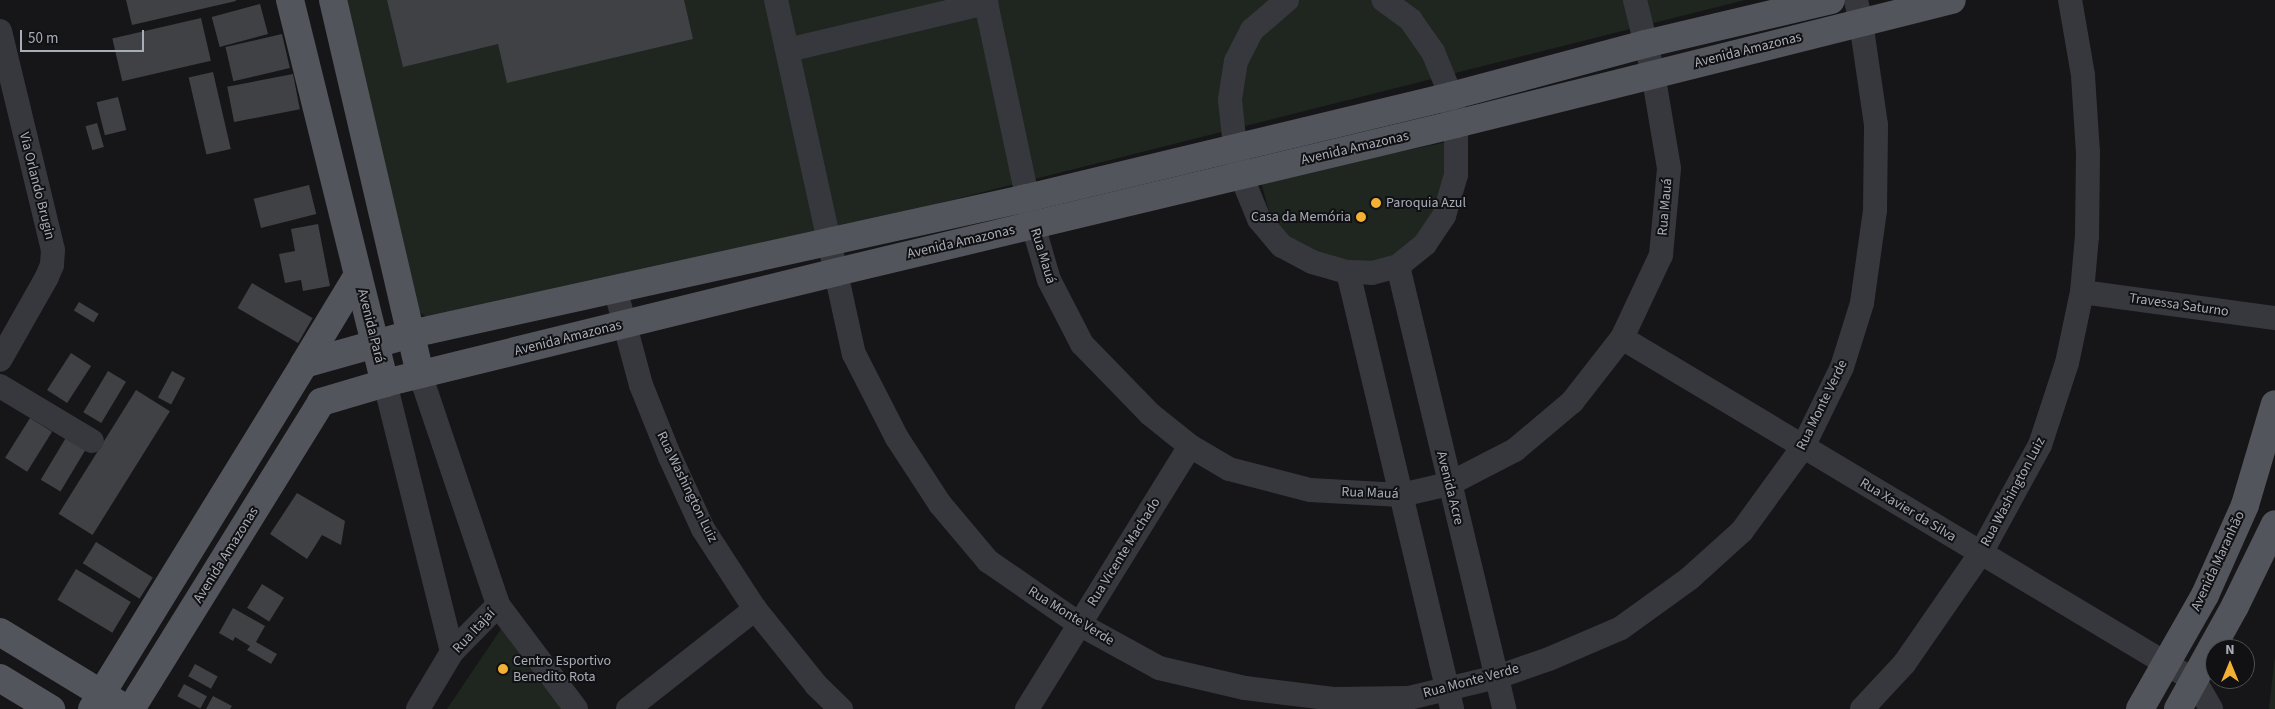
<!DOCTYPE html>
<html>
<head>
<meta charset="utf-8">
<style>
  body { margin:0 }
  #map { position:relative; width:2275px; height:709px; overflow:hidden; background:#161618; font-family:"Source Sans 3",sans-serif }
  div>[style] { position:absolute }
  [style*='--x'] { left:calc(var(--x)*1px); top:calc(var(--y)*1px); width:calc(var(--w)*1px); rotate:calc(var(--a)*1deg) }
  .green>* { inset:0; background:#1e261f }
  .building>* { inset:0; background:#404145; transform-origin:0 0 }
  .minor>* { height:24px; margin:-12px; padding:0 12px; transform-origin:12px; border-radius:12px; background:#37383d }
  .major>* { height:28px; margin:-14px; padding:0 14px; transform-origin:14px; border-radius:14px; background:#53555c }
  .dots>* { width:14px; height:14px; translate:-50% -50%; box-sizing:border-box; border:2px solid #111113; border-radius:50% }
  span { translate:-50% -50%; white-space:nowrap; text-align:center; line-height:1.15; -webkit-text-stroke:4px #111113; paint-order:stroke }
  .street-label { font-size:14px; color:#a8adb8 }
  .poi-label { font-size:14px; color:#a8adb8 }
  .left { translate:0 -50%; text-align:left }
  .right { translate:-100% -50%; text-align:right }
  .north { position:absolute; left:2205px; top:639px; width:50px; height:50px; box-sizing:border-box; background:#111113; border:1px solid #4d4f55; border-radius:50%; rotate:0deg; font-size:14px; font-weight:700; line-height:20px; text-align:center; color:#a8adb8 }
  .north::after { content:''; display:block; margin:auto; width:18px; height:22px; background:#f2b134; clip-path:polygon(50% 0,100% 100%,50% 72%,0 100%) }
  .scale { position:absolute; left:20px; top:30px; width:124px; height:22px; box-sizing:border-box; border:2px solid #a8adb8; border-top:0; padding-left:6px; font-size:15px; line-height:18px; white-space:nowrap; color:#a8adb8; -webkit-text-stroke:4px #111113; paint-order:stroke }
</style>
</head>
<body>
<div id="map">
  <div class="green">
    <i style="clip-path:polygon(346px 0,1745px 0,615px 285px,430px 320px,418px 311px)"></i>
    <i style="clip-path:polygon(1447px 142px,1449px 170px,1438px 211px,1420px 239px,1394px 259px,1347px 266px,1286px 241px,1270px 216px,1261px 181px)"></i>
    <i style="clip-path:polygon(501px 629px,564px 709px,447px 709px)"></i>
    <i style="clip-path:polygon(2275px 655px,2275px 709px,2269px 709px)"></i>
  </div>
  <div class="building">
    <i style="clip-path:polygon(126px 0,236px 0,236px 1px,132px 25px)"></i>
    <i style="clip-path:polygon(387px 0,684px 0,693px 39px,507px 83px,498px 44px,403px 67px)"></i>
    <i style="left:260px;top:4px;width:31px;height:50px;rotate:75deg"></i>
    <i style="left:201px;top:18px;width:44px;height:91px;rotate:77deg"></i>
    <i style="left:282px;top:34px;width:35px;height:58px;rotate:77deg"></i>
    <i style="left:213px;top:72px;width:79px;height:25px;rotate:77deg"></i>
    <i style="left:293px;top:74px;width:36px;height:67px;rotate:79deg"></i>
    <i style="left:118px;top:97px;width:34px;height:22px;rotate:76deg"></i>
    <i style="left:97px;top:123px;width:25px;height:12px;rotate:74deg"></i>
    <i style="left:309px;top:185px;width:30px;height:57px;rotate:76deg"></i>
    <i style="clip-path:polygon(318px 224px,330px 286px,303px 291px,301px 280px,285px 283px,279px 254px,295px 251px,291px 229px)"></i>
    <i style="left:252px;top:283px;width:70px;height:29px;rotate:30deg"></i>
    <i style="left:79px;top:302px;width:23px;height:10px;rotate:31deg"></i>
    <i style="left:71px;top:353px;width:24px;height:44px;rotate:33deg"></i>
    <i style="left:108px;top:371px;width:21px;height:48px;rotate:31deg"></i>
    <i style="left:172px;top:371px;width:15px;height:30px;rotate:28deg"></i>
    <i style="left:136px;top:390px;width:40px;height:146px;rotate:32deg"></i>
    <i style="left:30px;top:418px;width:26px;height:47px;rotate:32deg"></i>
    <i style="left:67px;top:436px;width:23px;height:51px;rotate:31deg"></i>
    <i style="clip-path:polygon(297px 493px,345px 521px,341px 545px,322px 535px,307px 559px,270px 534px)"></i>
    <i style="left:96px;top:542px;width:67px;height:25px;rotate:32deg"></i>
    <i style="left:76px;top:569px;width:64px;height:36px;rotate:31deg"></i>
    <i style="left:262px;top:584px;width:26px;height:28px;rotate:32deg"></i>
    <i style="clip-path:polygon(233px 608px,265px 626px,256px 642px,277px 654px,271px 664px,247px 650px,250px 646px,235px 637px,233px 641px,219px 633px)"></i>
    <i style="left:195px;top:664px;width:26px;height:14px;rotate:29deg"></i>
    <i style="left:184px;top:684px;width:26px;height:14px;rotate:28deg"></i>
    <i style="clip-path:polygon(213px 696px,232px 706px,230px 709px,206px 709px)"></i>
  </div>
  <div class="minor">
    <i style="--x:776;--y:0;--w:362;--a:77.6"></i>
    <i style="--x:854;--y:354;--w:94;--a:62.9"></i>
    <i style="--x:897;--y:438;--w:79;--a:56.9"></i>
    <i style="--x:940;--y:504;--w:75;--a:49.9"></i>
    <i style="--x:988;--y:561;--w:111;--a:34.7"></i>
    <i style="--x:1079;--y:624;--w:91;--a:28.8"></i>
    <i style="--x:1159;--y:668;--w:88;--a:13.1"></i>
    <i style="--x:1245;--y:688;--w:91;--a:7"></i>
    <i style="--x:1335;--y:699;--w:74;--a:-0.8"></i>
    <i style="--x:1409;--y:698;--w:90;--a:-13.4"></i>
    <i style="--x:1497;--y:677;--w:55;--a:-19.1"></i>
    <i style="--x:1549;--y:659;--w:78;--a:-23.3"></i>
    <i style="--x:1621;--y:628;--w:85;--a:-35.9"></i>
    <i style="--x:1690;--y:578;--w:70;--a:-42.1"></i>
    <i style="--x:1742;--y:531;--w:104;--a:-54"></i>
    <i style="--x:1803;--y:447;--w:89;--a:-64"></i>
    <i style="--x:1842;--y:367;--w:67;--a:-72.6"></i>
    <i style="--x:1862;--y:303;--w:94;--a:-82"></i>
    <i style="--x:1875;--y:210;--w:85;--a:-89.3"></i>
    <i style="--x:1876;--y:125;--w:104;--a:-98.3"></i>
    <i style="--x:1861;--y:22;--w:23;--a:-103"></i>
    <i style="--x:1287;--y:0;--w:46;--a:139.4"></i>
    <i style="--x:1252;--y:30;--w:35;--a:117"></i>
    <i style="--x:1236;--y:61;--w:39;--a:99"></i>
    <i style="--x:1230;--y:100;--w:47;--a:83.9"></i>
    <i style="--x:1235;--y:147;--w:29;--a:78"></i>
    <i style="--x:1241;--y:175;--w:48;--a:67.8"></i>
    <i style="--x:1259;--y:219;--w:35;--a:50"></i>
    <i style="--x:1282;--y:246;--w:34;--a:28"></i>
    <i style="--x:1312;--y:262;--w:37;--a:16"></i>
    <i style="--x:1348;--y:272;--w:24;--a:2"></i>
    <i style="--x:1372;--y:273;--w:27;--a:-15"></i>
    <i style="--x:1398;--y:266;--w:35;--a:-39"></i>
    <i style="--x:1425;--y:244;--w:34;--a:-56"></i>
    <i style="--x:1444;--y:216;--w:43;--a:-73.7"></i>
    <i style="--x:1456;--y:175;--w:51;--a:-90"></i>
    <i style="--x:1456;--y:124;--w:28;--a:-100"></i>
    <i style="--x:1451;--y:96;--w:48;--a:-112.2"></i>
    <i style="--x:1433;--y:52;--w:39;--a:-125"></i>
    <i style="--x:1411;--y:20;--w:34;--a:-144"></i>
    <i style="--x:0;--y:31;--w:225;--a:76.4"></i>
    <i style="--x:53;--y:250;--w:15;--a:94"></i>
    <i style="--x:52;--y:265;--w:13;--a:113"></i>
    <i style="--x:47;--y:277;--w:95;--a:119.5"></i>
    <i style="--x:788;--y:50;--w:204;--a:-13.4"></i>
    <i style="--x:986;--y:3;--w:227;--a:78"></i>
    <i style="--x:1033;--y:225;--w:57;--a:73.8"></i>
    <i style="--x:1049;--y:280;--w:72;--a:62.7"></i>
    <i style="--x:1082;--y:344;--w:98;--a:45.8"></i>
    <i style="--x:1150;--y:414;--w:51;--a:38.7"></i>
    <i style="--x:1190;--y:446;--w:45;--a:30.5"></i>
    <i style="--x:1229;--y:469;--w:84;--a:14.5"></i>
    <i style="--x:1310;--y:490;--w:91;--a:3.1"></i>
    <i style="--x:1401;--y:495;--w:49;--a:-12.9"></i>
    <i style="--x:1449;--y:484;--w:74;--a:-27.3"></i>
    <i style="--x:1515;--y:450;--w:75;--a:-40.1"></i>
    <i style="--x:1572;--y:402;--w:81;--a:-52"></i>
    <i style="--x:1622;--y:338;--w:92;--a:-64.8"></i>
    <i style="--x:1661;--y:255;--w:87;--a:-84.7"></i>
    <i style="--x:1669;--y:168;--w:96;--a:-99.6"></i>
    <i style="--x:1653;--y:73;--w:75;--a:-103.9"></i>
    <i style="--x:1398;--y:266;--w:456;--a:76.5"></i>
    <i style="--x:1348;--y:272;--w:449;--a:76.6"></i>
    <i style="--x:615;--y:288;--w:100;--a:75"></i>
    <i style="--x:641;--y:385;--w:78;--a:68.1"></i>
    <i style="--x:670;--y:457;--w:79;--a:65.4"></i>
    <i style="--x:703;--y:529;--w:95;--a:57"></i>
    <i style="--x:755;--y:609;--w:97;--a:51.2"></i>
    <i style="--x:816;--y:685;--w:35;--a:44"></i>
    <i style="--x:2082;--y:292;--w:195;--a:7.7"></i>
    <i style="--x:1622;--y:338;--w:668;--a:30.9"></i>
    <i style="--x:2195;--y:681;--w:32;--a:60"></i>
    <i style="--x:420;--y:374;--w:244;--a:71.3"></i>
    <i style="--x:498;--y:605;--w:130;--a:53.1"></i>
    <i style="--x:385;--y:383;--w:277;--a:76"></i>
    <i style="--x:0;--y:386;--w:107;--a:30.9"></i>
    <i style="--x:418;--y:709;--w:66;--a:-59.2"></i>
    <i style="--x:452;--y:652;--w:66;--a:-45.6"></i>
    <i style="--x:628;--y:709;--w:162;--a:-38.2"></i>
    <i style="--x:1027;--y:709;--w:309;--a:-58.2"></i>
    <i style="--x:1862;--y:709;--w:62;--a:-47"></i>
    <i style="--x:1904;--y:664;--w:135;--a:-55.3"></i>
    <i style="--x:1981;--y:553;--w:123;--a:-61.4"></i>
    <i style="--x:2040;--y:445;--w:86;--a:-71.8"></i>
    <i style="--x:2067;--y:363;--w:73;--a:-78.1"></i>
    <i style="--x:2082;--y:292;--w:56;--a:-84.9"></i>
    <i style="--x:2087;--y:236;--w:83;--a:-89.3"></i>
    <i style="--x:2088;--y:153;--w:78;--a:-93.7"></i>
    <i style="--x:2083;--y:75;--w:76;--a:-99.8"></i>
  </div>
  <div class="major">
    <i style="--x:290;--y:0;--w:395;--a:76.1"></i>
    <i style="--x:333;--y:0;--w:384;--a:76.9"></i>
    <i style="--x:304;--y:364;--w:104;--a:-58.8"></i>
    <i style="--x:0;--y:632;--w:137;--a:31.3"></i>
    <i style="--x:0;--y:678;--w:60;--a:31.3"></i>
    <i style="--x:92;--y:709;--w:405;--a:-58.4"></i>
    <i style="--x:304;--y:364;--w:111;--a:-15.7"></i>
    <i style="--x:411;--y:334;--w:631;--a:-12.45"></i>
    <i style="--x:1027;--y:198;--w:436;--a:-13.5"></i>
    <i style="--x:1451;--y:96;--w:201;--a:-15"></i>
    <i style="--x:1645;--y:44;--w:191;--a:-13.3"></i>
    <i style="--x:131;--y:709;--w:361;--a:-58.2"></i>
    <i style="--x:321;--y:402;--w:67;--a:-16.5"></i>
    <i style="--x:385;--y:383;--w:465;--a:-13.8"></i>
    <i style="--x:837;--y:272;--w:636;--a:-13.45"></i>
    <i style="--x:1456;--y:124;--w:511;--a:-14.04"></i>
    <i style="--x:2140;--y:709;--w:131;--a:-60.3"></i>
    <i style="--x:2205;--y:595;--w:98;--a:-66"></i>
    <i style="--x:2245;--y:505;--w:105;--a:-73.5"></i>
    <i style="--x:2178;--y:709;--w:118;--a:-61"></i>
    <i style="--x:2235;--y:606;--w:91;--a:-64"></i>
  </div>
  <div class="dots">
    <i style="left:1376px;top:203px;background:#f2b134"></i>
    <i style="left:1361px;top:217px;background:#f2b134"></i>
    <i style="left:503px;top:669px;background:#f2b134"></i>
  </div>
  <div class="street-label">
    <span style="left:1748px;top:50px;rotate:-14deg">Avenida Amazonas</span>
    <span style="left:1355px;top:148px;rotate:-13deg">Avenida Amazonas</span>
    <span style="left:37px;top:186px;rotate:76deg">Via Orlando Brugin</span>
    <span style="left:1665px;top:207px;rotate:-85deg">Rua Mauá</span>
    <span style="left:961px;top:242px;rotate:-13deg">Avenida Amazonas</span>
    <span style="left:1043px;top:256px;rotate:73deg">Rua Mauá</span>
    <span style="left:2179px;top:305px;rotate:8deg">Travessa Saturno</span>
    <span style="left:371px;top:326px;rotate:76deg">Avenida Pará</span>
    <span style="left:568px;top:338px;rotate:-14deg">Avenida Amazonas</span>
    <span style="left:1822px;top:405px;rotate:-64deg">Rua Monte Verde</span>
    <span style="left:687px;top:487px;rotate:64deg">Rua Washington Luiz</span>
    <span style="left:1450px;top:488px;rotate:76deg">Avenida Acre</span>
    <span style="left:2013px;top:492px;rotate:-62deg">Rua Washington Luiz</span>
    <span style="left:1370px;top:493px;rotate:2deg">Rua Mauá</span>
    <span style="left:1908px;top:510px;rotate:31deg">Rua Xavier da Silva</span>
    <span style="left:1124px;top:552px;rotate:-58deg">Rua Vicente Machado</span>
    <span style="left:226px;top:555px;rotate:-58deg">Avenida Amazonas</span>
    <span style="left:2218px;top:561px;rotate:-65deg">Avenida Maranhão</span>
    <span style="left:1071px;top:616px;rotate:32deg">Rua Monte Verde</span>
    <span style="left:474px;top:631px;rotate:-47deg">Rua Itajaí</span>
    <span style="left:1471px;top:681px;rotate:-15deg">Rua Monte Verde</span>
  </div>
  <div class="poi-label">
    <span class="left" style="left:1386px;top:203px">Paroquia Azul</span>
    <span class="right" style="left:1351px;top:217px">Casa da Memória</span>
    <span class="left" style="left:513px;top:669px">Centro Esportivo<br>Benedito Rota</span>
  </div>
  <div class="north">N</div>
  <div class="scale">50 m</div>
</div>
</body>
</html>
